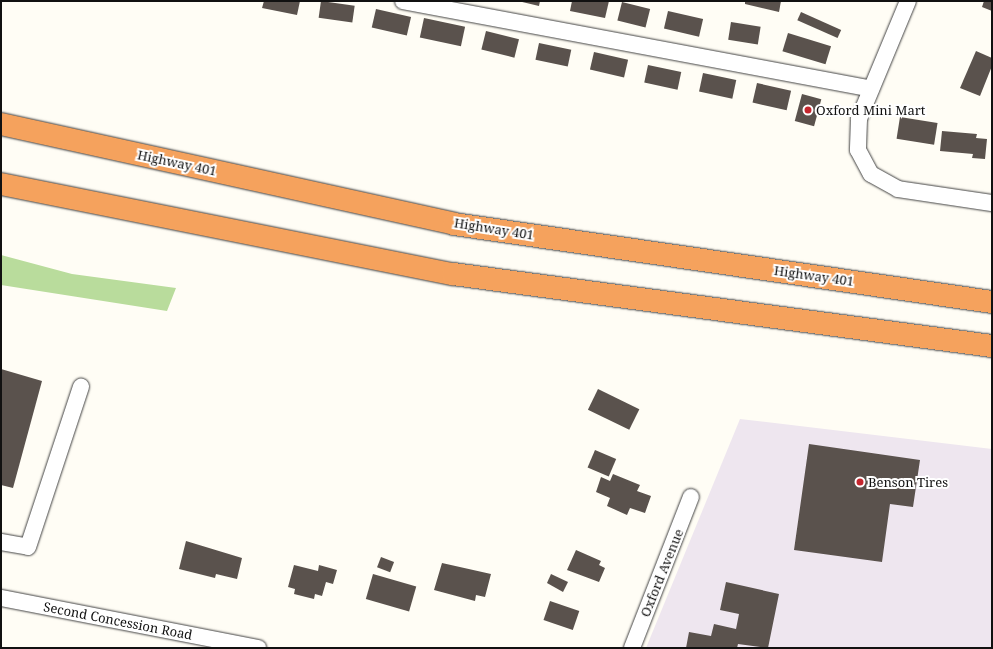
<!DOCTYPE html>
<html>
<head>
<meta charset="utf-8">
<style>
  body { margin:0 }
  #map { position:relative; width:993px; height:649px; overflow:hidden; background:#fffdf5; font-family:"Noto Serif",serif }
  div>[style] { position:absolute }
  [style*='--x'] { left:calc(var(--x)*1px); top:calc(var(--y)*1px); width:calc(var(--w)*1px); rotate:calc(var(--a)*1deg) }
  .industrial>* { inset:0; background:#eee6ef }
  .forest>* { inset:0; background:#b9dc9c }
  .building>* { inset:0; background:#5a524d; transform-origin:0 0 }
  .roads { filter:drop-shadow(0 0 1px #444) drop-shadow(0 0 1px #444) }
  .minor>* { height:16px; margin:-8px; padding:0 8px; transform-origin:8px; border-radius:8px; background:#fff }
  .highway>* { height:22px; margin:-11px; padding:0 11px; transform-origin:11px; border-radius:11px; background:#f5a25d }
  .dots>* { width:11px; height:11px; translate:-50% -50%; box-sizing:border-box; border:2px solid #fff; border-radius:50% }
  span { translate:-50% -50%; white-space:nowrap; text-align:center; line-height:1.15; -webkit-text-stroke:4px #fff; paint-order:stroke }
  .poi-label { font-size:13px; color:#111 }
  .left { translate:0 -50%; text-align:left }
  .street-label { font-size:13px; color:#111 }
  .frame { position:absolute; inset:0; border:2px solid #111; pointer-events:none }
</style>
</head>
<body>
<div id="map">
  <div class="industrial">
    <i style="clip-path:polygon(740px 419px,992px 449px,992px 648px,646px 648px)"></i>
  </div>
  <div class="forest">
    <i style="clip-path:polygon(1px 255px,72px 274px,176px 288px,167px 311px,1px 285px)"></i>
  </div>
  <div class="building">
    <i style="clip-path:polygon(264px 1px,300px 1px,297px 15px,262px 8px)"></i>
    <i style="left:321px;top:1px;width:34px;height:17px;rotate:8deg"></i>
    <i style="clip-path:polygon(518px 1px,540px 1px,539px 6px)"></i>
    <i style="clip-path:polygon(572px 1px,609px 1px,605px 18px,570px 11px)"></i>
    <i style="clip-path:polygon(745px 1px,781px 1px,779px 12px,745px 4px)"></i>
    <i style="clip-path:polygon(984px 1px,992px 1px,992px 11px,982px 7px)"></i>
    <i style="left:622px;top:2px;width:29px;height:19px;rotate:14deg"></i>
    <i style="left:376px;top:9px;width:36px;height:19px;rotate:13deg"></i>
    <i style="left:668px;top:11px;width:36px;height:18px;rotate:13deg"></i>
    <i style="left:801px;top:12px;width:44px;height:9px;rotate:24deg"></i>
    <i style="left:424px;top:18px;width:42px;height:20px;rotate:12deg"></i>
    <i style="left:731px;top:22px;width:30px;height:18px;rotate:9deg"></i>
    <i style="left:486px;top:31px;width:34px;height:19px;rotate:14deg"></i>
    <i style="left:788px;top:33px;width:45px;height:19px;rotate:17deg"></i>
    <i style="left:539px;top:43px;width:33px;height:17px;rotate:12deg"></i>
    <i style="clip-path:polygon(976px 51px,992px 58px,992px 66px,980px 96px,960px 88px)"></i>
    <i style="left:594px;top:52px;width:35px;height:18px;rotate:13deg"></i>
    <i style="left:648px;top:65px;width:34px;height:18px;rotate:12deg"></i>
    <i style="left:703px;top:73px;width:34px;height:19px;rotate:12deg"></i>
    <i style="left:757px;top:83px;width:35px;height:20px;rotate:13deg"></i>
    <i style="left:802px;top:94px;width:20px;height:28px;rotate:15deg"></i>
    <i style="left:900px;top:117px;width:38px;height:22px;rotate:9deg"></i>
    <i style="clip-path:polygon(942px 131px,977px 134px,976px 138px,987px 139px,985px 159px,972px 158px,973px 154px,940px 151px)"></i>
    <i style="clip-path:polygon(1px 369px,42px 381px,13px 488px,1px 485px)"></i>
    <i style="left:598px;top:389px;width:46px;height:23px;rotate:26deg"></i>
    <i style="clip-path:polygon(809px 444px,920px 460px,913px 507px,890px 504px,882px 562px,794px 550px)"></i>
    <i style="left:595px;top:450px;width:23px;height:19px;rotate:23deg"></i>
    <i style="clip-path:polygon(613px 474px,640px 485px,637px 491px,651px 496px,645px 513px,630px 508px,627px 515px,607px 506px,610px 498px,596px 492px,601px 477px,610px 481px)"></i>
    <i style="clip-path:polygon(186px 541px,242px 558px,237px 579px,216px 574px,215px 578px,179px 569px)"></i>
    <i style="clip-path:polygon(576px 550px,601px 561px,599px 565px,605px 568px,599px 582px,567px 570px)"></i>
    <i style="left:381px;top:557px;width:14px;height:11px;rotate:21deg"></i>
    <i style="clip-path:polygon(442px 563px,491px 574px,485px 597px,476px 595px,475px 601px,434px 590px)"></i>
    <i style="clip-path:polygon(294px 565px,318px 571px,319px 565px,337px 570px,333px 584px,326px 582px,322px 596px,315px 594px,314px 599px,294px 594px,295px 589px,288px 587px)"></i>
    <i style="left:373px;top:574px;width:45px;height:26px;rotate:16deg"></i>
    <i style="clip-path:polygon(551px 574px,568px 582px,563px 592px,547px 583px)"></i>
    <i style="clip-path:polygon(726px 582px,779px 594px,768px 648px,738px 644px,737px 648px,686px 648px,689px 632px,711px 636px,714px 624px,736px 629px,739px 614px,720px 610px)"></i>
    <i style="left:550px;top:601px;width:31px;height:20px;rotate:19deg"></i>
  </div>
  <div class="roads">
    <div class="minor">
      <i style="--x:403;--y:1;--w:476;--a:10.6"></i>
      <i style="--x:908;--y:1;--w:128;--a:112.6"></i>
      <i style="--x:859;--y:119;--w:31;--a:92"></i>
      <i style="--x:858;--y:150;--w:27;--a:62"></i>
      <i style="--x:871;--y:174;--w:31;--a:29"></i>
      <i style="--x:898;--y:189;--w:95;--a:8.5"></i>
      <i style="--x:1;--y:542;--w:27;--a:10"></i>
      <i style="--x:28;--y:547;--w:169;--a:-71.7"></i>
      <i style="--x:1;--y:598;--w:262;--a:11"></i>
      <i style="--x:632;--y:648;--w:162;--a:-68.7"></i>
    </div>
    <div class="highway">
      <i style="--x:1;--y:124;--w:464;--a:12.4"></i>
      <i style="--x:454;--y:224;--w:544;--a:8.25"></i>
      <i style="--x:1;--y:184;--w:461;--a:11.3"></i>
      <i style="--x:453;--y:274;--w:544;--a:7.61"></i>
    </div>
  </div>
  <div class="dots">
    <i style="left:808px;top:110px;background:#c4262e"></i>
    <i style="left:860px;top:482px;background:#c4262e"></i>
  </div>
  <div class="poi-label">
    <span class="left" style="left:816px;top:110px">Oxford Mini Mart</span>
    <span class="left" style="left:868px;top:482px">Benson Tires</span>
  </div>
  <div class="street-label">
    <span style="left:177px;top:163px;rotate:12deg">Highway 401</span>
    <span style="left:494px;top:229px;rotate:9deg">Highway 401</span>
    <span style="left:814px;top:276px;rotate:8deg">Highway 401</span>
    <span style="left:662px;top:573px;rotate:-68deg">Oxford Avenue</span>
    <span style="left:118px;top:621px;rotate:11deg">Second Concession Road</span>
  </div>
  <div class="frame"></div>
</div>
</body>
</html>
